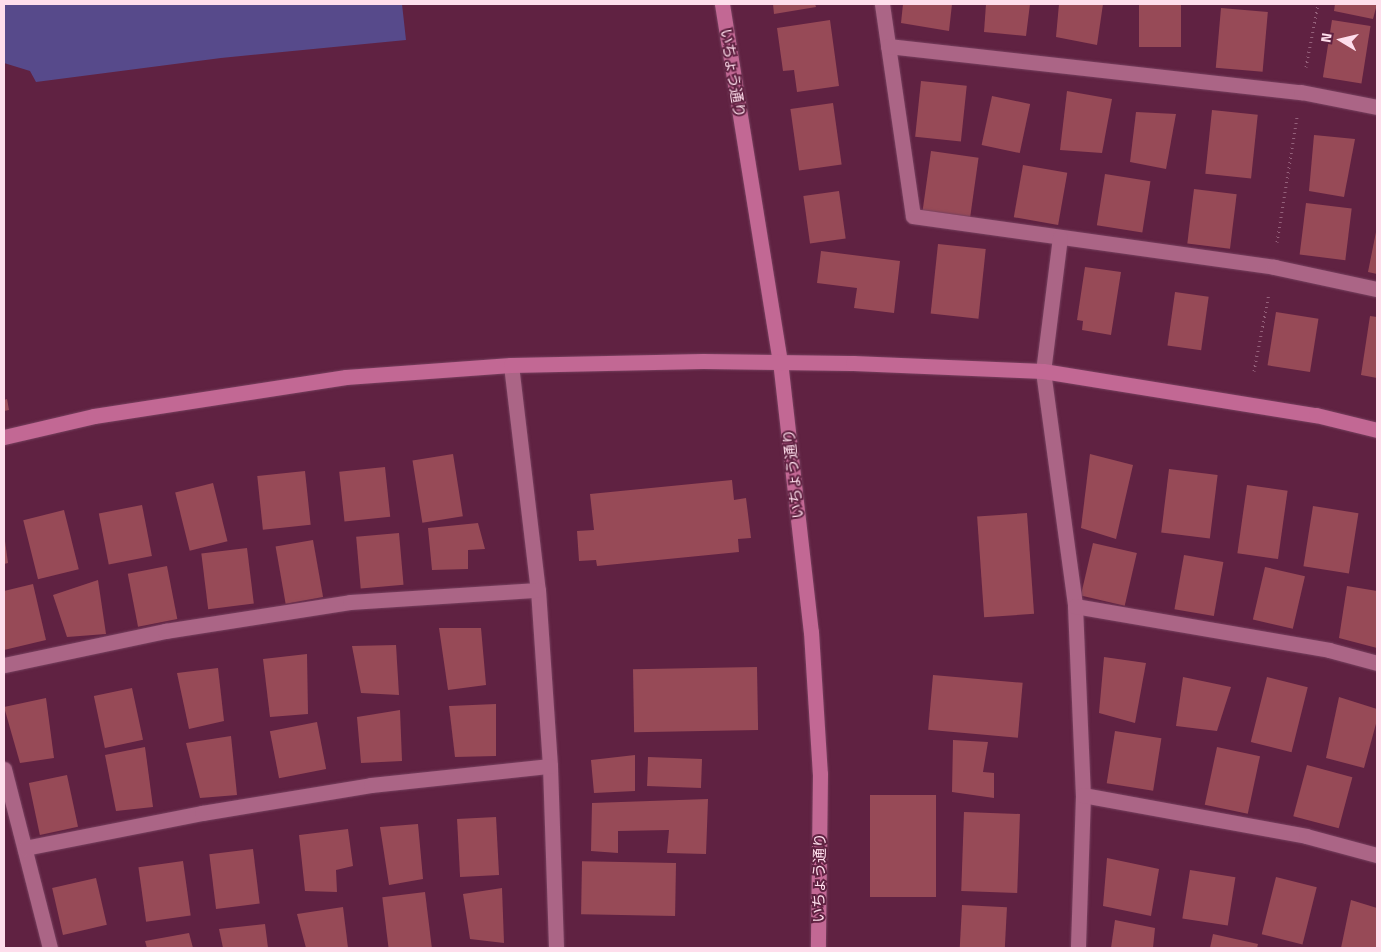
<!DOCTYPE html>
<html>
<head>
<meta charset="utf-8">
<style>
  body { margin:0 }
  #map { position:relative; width:1381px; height:952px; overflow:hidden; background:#602242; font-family:"Titillium Web","Noto Sans JP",sans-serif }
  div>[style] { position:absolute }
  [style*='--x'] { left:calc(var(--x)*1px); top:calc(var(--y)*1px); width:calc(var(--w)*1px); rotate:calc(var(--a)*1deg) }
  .water>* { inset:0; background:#574a8b }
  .building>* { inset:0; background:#974a57; transform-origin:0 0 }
  .path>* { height:3px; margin-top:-1.5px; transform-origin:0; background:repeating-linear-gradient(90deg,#94607a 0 1px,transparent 0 5px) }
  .roads { filter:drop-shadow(0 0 1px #77415f) drop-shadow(0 0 1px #77415f) }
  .street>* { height:15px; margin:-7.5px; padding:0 7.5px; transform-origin:7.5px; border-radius:7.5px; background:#ab6586 }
  .secondary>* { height:15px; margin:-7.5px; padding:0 7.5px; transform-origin:7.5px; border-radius:7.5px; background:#c26894 }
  span { translate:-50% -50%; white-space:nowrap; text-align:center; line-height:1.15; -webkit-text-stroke:4px #602242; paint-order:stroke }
  .street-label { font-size:15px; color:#fedeec }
  .frame { position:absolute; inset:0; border:5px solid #fedeec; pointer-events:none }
  .north { position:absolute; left:1316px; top:15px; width:50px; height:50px; -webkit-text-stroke:4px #602242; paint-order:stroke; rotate:279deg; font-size:14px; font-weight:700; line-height:20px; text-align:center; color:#fedeec }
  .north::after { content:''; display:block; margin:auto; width:18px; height:22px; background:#fedeec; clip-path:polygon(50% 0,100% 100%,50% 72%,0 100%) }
</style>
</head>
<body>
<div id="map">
  <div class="water">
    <i style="clip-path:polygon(4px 4px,402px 4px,406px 40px,221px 58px,36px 82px,30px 71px,4px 63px)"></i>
  </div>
  <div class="building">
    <i style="clip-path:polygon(773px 4px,815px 4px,816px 7px,774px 14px)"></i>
    <i style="clip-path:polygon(903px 4px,952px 4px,949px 31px,901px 23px)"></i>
    <i style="clip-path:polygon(986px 4px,1030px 4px,1026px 36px,984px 32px)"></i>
    <i style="clip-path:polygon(1059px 4px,1103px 4px,1097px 45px,1056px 37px)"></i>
    <i style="left:1139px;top:4px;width:42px;height:43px"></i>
    <i style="clip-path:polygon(1335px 4px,1377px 4px,1373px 19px,1334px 11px)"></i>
    <i style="left:1221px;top:8px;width:47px;height:60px;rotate:5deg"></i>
    <i style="clip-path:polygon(830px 20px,839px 86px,797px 92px,794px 70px,783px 71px,777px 28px)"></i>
    <i style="left:1332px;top:20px;width:39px;height:58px;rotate:9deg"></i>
    <i style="left:921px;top:81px;width:46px;height:56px;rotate:6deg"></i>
    <i style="clip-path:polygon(1067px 91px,1112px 99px,1102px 153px,1060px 150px)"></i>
    <i style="left:992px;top:96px;width:39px;height:50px;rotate:12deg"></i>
    <i style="left:833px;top:103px;width:62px;height:43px;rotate:82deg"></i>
    <i style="left:1212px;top:110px;width:46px;height:64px;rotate:6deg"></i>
    <i style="clip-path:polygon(1136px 112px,1176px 114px,1166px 169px,1130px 162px)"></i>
    <i style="clip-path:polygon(1314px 135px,1355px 139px,1344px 197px,1309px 191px)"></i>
    <i style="left:931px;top:151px;width:48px;height:60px;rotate:8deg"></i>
    <i style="left:1023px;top:165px;width:45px;height:53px;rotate:10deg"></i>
    <i style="left:1105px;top:174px;width:46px;height:52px;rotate:9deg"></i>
    <i style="left:1194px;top:189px;width:43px;height:55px;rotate:7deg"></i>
    <i style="left:839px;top:191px;width:48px;height:36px;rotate:82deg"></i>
    <i style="left:1306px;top:203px;width:46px;height:52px;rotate:7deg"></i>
    <i style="clip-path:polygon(1376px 232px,1377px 232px,1377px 274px,1368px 272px)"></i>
    <i style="left:938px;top:244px;width:48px;height:70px;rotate:6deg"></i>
    <i style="clip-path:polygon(821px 251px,900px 261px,894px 313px,854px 308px,857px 288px,817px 283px)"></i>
    <i style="clip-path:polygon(1085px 267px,1121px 272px,1111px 335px,1082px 330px,1083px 321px,1077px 320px)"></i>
    <i style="left:1175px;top:292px;width:34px;height:54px;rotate:8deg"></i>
    <i style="left:1276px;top:312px;width:43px;height:54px;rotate:9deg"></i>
    <i style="clip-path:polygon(1370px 316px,1377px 317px,1377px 378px,1361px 375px)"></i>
    <i style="clip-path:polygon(7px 399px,9px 410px,4px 411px,4px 400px)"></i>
    <i style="left:453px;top:454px;width:63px;height:41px;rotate:81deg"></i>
    <i style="clip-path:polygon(1090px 454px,1133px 465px,1116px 539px,1081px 528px)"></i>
    <i style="left:385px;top:467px;width:50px;height:46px;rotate:84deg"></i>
    <i style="left:1169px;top:469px;width:49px;height:64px;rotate:7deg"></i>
    <i style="left:305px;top:471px;width:54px;height:48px;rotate:84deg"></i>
    <i style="clip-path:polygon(732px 480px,734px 500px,746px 498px,751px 538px,738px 539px,739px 552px,597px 566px,596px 560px,579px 561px,577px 531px,594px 530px,590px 494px)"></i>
    <i style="left:213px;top:483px;width:60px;height:39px;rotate:76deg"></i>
    <i style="left:1247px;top:485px;width:41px;height:69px;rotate:8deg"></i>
    <i style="left:142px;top:505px;width:52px;height:44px;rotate:79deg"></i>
    <i style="left:1313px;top:506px;width:46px;height:61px;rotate:9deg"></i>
    <i style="left:64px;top:510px;width:61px;height:42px;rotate:76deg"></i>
    <i style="left:1027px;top:513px;width:101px;height:50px;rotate:86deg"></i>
    <i style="clip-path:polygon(478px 523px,485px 549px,468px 550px,468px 569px,432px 570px,428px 528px)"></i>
    <i style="left:399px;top:533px;width:52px;height:43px;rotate:85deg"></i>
    <i style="clip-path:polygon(4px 534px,8px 563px,4px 564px)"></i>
    <i style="left:313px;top:540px;width:58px;height:38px;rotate:80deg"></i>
    <i style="left:1093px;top:543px;width:45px;height:54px;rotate:13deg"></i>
    <i style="left:247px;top:548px;width:56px;height:46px;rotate:83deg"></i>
    <i style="left:1184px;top:555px;width:40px;height:55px;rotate:10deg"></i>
    <i style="left:167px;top:566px;width:54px;height:40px;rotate:79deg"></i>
    <i style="left:1265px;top:567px;width:41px;height:54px;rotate:13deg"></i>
    <i style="clip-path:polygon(98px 580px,106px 634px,67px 637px,53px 595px)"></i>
    <i style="clip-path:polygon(33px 584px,46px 640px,4px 650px,4px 591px)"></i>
    <i style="clip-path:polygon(1347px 586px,1377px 591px,1377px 648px,1339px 638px)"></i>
    <i style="clip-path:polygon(439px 628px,481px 628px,486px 685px,448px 690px)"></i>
    <i style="clip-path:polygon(396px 645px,399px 695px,361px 693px,352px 646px)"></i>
    <i style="clip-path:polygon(307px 654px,308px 714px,270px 717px,263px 659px)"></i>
    <i style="clip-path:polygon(1104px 657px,1146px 663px,1135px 723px,1099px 713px)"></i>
    <i style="left:757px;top:667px;width:63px;height:124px;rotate:89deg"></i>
    <i style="clip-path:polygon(218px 668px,224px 721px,189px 729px,177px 673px)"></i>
    <i style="left:933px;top:675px;width:90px;height:55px;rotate:5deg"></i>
    <i style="clip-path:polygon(1183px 677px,1231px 687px,1217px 731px,1176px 726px)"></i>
    <i style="left:1267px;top:677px;width:42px;height:67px;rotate:14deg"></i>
    <i style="left:132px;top:688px;width:53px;height:39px;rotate:78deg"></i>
    <i style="clip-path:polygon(1339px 697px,1377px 709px,1377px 720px,1364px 768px,1326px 758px)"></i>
    <i style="clip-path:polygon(46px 698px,54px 758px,20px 763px,4px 707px)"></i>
    <i style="clip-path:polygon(496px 704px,496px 756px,455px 757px,449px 706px)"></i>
    <i style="clip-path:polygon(400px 710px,402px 761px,361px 763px,357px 717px)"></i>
    <i style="left:317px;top:722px;width:48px;height:48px;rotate:79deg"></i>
    <i style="left:1115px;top:731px;width:47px;height:53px;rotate:9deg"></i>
    <i style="clip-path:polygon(231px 736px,237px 795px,200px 798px,186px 743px)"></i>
    <i style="clip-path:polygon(953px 740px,988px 742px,983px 772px,994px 773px,994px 798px,952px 792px)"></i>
    <i style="clip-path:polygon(145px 747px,153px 807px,116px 811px,105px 755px)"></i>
    <i style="left:1217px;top:747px;width:44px;height:59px;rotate:12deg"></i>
    <i style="clip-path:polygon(635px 755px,635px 791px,594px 793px,591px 760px)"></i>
    <i style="left:702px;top:759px;width:29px;height:54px;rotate:92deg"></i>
    <i style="left:1307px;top:765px;width:47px;height:53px;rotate:15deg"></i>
    <i style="left:67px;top:775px;width:53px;height:39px;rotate:78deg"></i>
    <i style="left:870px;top:795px;width:66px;height:102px"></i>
    <i style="clip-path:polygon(708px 799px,706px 854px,667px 853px,669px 830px,618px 831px,618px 853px,591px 851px,592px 803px)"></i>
    <i style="left:964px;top:812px;width:56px;height:79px;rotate:2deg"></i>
    <i style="left:496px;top:817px;width:58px;height:39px;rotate:87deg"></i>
    <i style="clip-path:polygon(418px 824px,423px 879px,389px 885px,380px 827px)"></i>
    <i style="clip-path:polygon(348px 829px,353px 866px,336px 870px,337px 892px,305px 891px,299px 835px)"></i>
    <i style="left:253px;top:849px;width:55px;height:44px;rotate:83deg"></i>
    <i style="clip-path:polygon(1107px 858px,1159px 869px,1151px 916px,1103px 906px)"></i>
    <i style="left:183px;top:861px;width:55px;height:45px;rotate:82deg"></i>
    <i style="left:676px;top:863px;width:53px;height:94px;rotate:91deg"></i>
    <i style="left:1190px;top:870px;width:46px;height:49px;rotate:9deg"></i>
    <i style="left:1276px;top:877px;width:42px;height:59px;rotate:14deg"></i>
    <i style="left:96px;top:878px;width:48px;height:45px;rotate:77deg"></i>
    <i style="clip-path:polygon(502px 888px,504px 943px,470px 939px,463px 894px)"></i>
    <i style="left:425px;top:892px;width:56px;height:43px;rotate:83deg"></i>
    <i style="clip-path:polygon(1351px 900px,1377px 908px,1377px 948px,1341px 948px)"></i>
    <i style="left:962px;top:905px;width:45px;height:43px;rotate:3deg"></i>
    <i style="clip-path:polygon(343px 907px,348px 948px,306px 948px,297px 914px)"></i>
    <i style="clip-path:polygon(1115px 920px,1155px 928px,1153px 948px,1111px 948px)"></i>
    <i style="clip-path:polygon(265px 924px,268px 948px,223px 948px,219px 929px)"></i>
    <i style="clip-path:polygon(189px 933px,193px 948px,147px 948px,145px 941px)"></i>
    <i style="clip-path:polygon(1213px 934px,1258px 944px,1257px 948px,1210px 948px)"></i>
  </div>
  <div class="path">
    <i style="--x:1306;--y:67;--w:64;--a:-79.2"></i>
    <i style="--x:1277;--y:242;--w:127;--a:-80.9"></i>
    <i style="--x:1254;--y:371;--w:79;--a:-79.1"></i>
  </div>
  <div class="roads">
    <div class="street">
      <i style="--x:882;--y:4;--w:214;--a:81.7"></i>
      <i style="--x:913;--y:216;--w:365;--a:8"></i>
      <i style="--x:1274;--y:267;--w:105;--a:12.1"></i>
      <i style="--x:888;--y:46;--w:416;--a:6.4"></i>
      <i style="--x:1301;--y:92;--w:77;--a:11.2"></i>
      <i style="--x:1060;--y:237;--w:135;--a:97.2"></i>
      <i style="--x:1043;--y:371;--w:237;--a:82.2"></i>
      <i style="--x:1075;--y:606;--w:189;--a:87.6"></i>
      <i style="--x:1083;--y:795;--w:153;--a:91.9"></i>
      <i style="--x:511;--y:365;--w:227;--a:83.2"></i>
      <i style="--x:538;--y:590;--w:176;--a:86.1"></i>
      <i style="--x:550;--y:766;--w:182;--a:88.1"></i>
      <i style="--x:1075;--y:606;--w:258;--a:9.8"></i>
      <i style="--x:1329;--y:650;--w:50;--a:15.2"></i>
      <i style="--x:4;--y:665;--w:165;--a:-11.9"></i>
      <i style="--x:165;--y:631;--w:187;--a:-8.9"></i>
      <i style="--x:350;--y:602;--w:188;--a:-3.7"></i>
      <i style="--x:4;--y:769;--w:185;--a:75.6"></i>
      <i style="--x:1083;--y:795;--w:227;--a:10.4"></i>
      <i style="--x:1306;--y:836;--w:73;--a:15"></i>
      <i style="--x:25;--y:848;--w:180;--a:-11.2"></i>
      <i style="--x:202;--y:813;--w:171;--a:-9.4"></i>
      <i style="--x:371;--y:785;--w:180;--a:-6.1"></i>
    </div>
    <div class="secondary">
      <i style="--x:722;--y:4;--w:362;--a:80.8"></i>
      <i style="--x:780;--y:361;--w:273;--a:83.5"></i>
      <i style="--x:811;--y:632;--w:142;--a:86.4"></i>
      <i style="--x:820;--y:774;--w:174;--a:90.7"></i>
      <i style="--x:4;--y:437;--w:92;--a:-13.1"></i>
      <i style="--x:94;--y:416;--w:255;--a:-8.8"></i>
      <i style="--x:346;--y:377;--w:165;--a:-4.2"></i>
      <i style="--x:511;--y:365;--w:192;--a:-1.2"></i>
      <i style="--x:703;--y:361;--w:150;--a:0.8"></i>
      <i style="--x:853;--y:363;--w:190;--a:2.4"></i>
      <i style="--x:1043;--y:371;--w:277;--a:9.2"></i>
      <i style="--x:1316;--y:415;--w:63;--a:13.8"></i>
    </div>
  </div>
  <div class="street-label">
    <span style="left:733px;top:73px;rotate:81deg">いちょう通り</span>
    <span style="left:793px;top:474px;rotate:-96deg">いちょう通り</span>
    <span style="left:819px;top:878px;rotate:-89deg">いちょう通り</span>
  </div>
  <div class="frame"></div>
  <div class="north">N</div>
</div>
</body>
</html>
